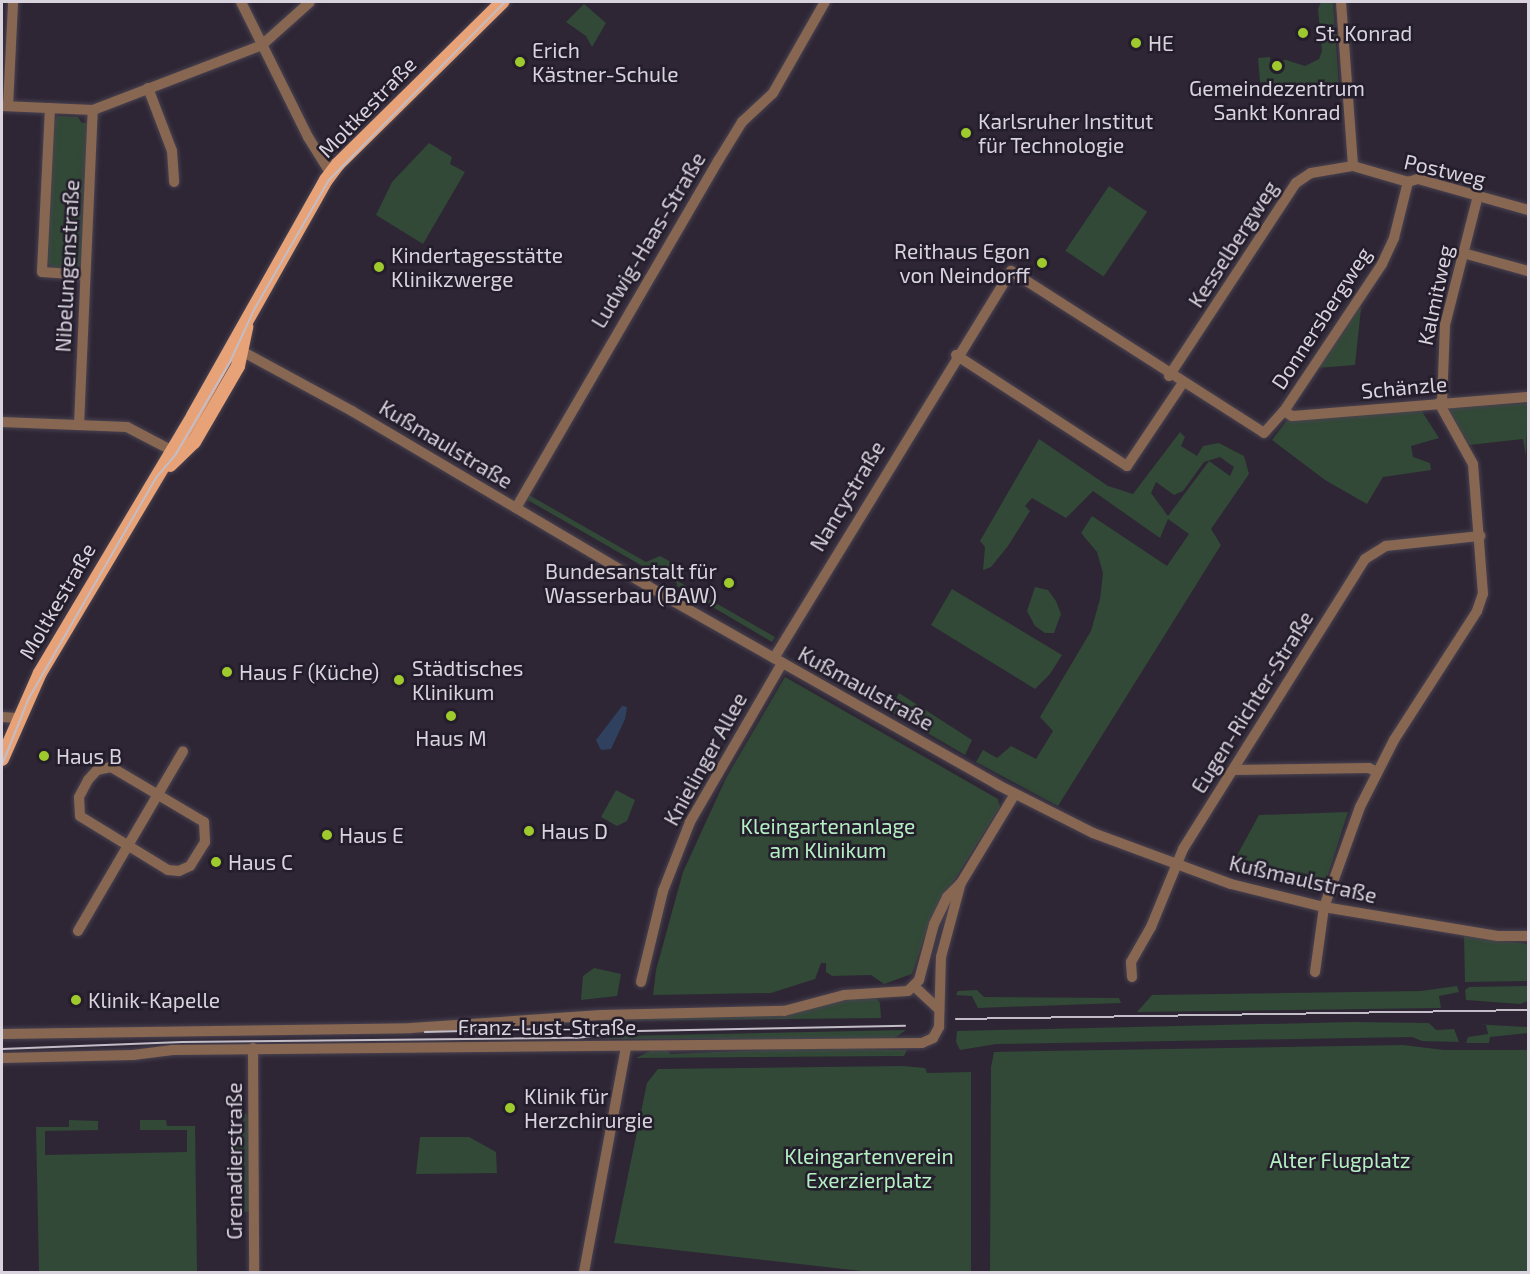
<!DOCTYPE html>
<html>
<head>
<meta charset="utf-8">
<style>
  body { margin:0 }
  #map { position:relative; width:1530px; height:1274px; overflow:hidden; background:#2e2635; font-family:"Exo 2",sans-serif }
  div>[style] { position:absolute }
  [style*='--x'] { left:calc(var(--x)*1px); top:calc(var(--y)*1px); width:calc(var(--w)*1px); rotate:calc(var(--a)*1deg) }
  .green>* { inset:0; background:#314936; transform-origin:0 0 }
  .water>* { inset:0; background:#304160 }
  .roads { filter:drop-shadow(0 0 2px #494250) drop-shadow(0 0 2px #494250) }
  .minor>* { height:10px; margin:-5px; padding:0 5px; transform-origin:5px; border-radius:5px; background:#886752 }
  .major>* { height:14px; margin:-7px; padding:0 7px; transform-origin:7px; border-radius:7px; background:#e7a277 }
  .tram>* { height:1.5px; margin:-0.75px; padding:0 0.75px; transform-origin:0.75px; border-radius:0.75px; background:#c2bdc7 }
  .dots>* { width:16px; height:16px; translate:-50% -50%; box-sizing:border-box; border:3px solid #241d2b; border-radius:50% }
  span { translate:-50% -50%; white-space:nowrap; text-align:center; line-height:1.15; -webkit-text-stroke:5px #241d2b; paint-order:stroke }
  .poi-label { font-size:21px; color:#d8d3dd }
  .left { translate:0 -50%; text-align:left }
  .right { translate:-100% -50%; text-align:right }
  .street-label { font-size:21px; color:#d8d3dd }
  .park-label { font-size:21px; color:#b3efc1 }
  .frame { position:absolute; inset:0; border:3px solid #d8d3dd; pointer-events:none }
</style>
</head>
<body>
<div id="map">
  <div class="green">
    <i style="clip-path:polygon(1321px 2px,1333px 2px,1339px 89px,1260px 82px,1258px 58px,1270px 57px,1270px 61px,1286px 60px,1305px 66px,1319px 59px,1322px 51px,1318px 9px)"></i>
    <i style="clip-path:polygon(584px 4px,606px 23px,592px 47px,586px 36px,566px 22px)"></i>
    <i style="clip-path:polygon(58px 116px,78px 117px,82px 123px,88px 123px,82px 265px,74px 271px,52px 269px,47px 261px,53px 121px)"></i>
    <i style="clip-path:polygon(429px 143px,452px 157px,450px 164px,465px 172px,423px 244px,376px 215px,392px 182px)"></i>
    <i style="left:1109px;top:186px;width:46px;height:78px;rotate:34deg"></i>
    <i style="clip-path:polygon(1357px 306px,1361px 308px,1355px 365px,1317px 368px)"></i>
    <i style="clip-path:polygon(1528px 403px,1526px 456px,1523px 439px,1469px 445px,1449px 412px,1451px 408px)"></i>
    <i style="clip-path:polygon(1421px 410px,1439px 438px,1411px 446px,1413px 457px,1430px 463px,1431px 470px,1383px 477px,1367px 504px,1325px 480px,1272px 440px,1288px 419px)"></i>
    <i style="clip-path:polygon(evenodd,1180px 432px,1185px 437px,1181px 446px,1197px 456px,1203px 446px,1219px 443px,1244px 456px,1249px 474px,1211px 529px,1221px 545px,1058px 806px,976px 762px,983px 750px,997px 758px,1011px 746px,1036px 759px,1053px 731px,1040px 717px,1091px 631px,1100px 599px,1103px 573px,1097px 552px,1081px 533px,1092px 516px,1167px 566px,1189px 534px,1168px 519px,1160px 538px,1093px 491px,1066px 518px,1032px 498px,1025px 506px,1030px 511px,1008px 546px,991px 567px,983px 570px,985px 547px,980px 541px,1039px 439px,1108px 486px,1133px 494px,1180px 432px,1220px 457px,1234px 467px,1230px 476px,1209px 461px,1168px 516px,1151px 493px,1156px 482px,1174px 495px,1183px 491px,1204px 462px,1220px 457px)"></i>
    <i style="clip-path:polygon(529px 495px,646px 562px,660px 556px,675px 564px,665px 579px,526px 499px)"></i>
    <i style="clip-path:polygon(676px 580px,775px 637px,772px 642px,677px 586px)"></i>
    <i style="clip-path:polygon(1035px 587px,1048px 590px,1056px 601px,1061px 614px,1054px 633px,1045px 633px,1035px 626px,1027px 611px)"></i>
    <i style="clip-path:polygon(952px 589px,1062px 655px,1050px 674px,1035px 689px,931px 625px)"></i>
    <i style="clip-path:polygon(785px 677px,998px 799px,1000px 807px,931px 918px,912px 974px,884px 984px,871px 975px,832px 976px,826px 972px,826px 963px,821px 963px,815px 979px,771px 993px,653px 995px,656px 970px,683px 872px,726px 778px)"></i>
    <i style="clip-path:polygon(899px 693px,972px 740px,965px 755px,890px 711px)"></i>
    <i style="clip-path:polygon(616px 790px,635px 800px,627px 821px,617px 826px,601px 817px)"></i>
    <i style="clip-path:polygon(1348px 812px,1323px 890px,1317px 893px,1229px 870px,1259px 815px)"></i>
    <i style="clip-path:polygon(1464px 936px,1528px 944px,1528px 981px,1465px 982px)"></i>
    <i style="clip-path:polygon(594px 968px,621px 974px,617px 996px,581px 1000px,583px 976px)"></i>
    <i style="clip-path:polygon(1457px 986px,1459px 992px,1439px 996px,1441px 1008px,1137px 1012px,1152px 995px,1421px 991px)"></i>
    <i style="clip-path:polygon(1528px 986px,1528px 1001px,1520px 1004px,1466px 1000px,1465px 990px,1469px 987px)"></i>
    <i style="clip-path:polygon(977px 990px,984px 997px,1119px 998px,1121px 1003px,978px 1008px,972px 996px,956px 995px,958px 991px)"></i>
    <i style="clip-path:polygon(874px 996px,880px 1003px,881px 1018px,600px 1021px,795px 1013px,833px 1002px)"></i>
    <i style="clip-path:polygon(1353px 1022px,1429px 1023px,1436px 1030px,1454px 1029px,1459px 1042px,1422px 1041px,1412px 1037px,996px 1044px,960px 1050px,956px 1042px,957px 1031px)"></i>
    <i style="clip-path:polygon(1472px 1024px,1528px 1027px,1528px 1033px,1490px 1037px,1489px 1043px,1466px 1043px,1468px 1037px,1488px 1034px,1486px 1025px)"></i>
    <i style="clip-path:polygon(906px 1030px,893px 1039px,601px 1039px,622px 1036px)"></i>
    <i style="clip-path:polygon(1403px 1045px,1444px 1050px,1528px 1050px,1528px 1272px,990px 1272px,991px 1067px,994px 1052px)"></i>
    <i style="clip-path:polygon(808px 1048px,907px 1050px,904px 1056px,636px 1058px,652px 1050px,668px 1049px,670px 1054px)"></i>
    <i style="clip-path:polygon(903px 1066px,925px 1068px,927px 1073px,971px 1072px,971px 1272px,870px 1272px,614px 1243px,647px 1083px,658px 1069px)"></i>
    <i style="clip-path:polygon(243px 1112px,249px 1116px,249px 1211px,244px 1213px,244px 1199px,235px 1199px,234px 1175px,243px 1174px,243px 1151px,234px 1151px,234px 1127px,243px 1127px)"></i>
    <i style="clip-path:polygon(69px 1120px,98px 1121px,98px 1130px,45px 1131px,45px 1155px,187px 1152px,187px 1130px,140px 1130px,140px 1120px,166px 1120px,167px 1126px,195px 1126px,197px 1272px,39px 1272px,36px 1127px,69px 1127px)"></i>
    <i style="clip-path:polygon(420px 1137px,469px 1137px,496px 1152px,497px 1173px,416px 1174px)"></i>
  </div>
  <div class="water">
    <i style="clip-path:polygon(622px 706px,627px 707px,625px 719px,611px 749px,601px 750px,596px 740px)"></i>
  </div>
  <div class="roads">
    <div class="minor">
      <i style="--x:241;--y:2;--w:151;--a:63.6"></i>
      <i style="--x:308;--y:137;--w:44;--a:58.1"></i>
      <i style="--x:1341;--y:2;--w:164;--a:85.8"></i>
      <i style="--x:148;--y:88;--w:67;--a:69.1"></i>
      <i style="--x:172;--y:151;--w:31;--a:86"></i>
      <i style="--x:2;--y:106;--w:91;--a:2.5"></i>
      <i style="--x:93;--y:110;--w:181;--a:-21"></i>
      <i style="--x:262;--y:45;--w:64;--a:-41.9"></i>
      <i style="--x:8;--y:106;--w:104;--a:-87.2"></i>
      <i style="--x:50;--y:108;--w:164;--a:92.8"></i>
      <i style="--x:42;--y:272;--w:43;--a:4"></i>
      <i style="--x:1353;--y:166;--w:57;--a:16.2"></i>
      <i style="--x:1408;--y:182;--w:10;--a:-17"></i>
      <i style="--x:1418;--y:179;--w:114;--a:15.7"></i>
      <i style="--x:1463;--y:253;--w:67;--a:15.5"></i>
      <i style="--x:236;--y:348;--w:132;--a:28.5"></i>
      <i style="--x:352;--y:411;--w:359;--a:30.6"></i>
      <i style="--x:661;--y:594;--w:387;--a:29.5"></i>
      <i style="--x:998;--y:785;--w:106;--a:26.8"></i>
      <i style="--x:1093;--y:833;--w:147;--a:20.3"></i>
      <i style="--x:1231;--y:884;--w:96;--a:13.9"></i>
      <i style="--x:1324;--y:907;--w:176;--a:9.5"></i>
      <i style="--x:1498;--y:936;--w:30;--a:0"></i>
      <i style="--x:956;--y:355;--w:204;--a:33"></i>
      <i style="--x:1127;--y:466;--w:99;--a:-56.1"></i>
      <i style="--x:1169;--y:376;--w:231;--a:-56.7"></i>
      <i style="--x:1296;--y:183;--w:18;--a:-34"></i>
      <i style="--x:1311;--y:173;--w:43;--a:-9.5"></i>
      <i style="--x:1442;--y:403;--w:78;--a:-87.8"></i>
      <i style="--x:1445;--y:325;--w:133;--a:-75.7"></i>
      <i style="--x:1284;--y:411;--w:9;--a:32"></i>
      <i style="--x:1292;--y:416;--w:237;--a:-4.6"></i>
      <i style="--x:2;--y:422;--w:125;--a:2.3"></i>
      <i style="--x:127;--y:427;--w:52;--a:27.6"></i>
      <i style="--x:79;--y:425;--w:315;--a:-87.5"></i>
      <i style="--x:516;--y:508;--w:402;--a:-59.8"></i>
      <i style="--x:718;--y:161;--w:46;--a:-58.4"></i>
      <i style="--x:742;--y:122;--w:42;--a:-43.1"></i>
      <i style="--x:773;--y:93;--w:105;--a:-60.3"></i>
      <i style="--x:774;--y:658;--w:454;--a:-58.5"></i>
      <i style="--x:1011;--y:271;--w:300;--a:32.6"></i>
      <i style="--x:1264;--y:433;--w:30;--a:-48"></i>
      <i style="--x:1284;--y:411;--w:177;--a:-56.3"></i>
      <i style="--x:1382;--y:264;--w:29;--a:-65"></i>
      <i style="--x:1394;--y:238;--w:58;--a:-76"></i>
      <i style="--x:2;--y:717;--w:15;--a:4"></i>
      <i style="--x:111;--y:767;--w:108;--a:30.6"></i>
      <i style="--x:204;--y:822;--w:20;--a:87"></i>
      <i style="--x:205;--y:842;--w:28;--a:122"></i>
      <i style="--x:190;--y:866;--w:12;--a:156"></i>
      <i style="--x:179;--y:871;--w:11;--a:-175"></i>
      <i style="--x:168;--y:870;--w:103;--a:-148.5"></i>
      <i style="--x:80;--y:816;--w:19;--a:-93"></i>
      <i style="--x:79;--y:797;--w:19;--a:-62"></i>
      <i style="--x:88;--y:780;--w:13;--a:-48"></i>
      <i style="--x:97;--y:770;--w:14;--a:-12"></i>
      <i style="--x:1233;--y:770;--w:136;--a:-0.8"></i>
      <i style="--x:1369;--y:768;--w:9;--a:27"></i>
      <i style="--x:78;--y:931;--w:208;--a:-59.7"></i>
      <i style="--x:1315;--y:972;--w:66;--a:-82.1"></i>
      <i style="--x:1324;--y:907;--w:106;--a:-70.2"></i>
      <i style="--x:1360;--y:807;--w:75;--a:-63.1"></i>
      <i style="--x:1394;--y:740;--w:153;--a:-57.2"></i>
      <i style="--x:1477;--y:611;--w:18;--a:-71"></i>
      <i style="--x:1483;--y:594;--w:130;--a:-94.4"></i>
      <i style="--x:1473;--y:464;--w:70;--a:-119.1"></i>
      <i style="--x:1132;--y:977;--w:15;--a:-94"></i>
      <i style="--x:1131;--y:962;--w:40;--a:-60.3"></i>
      <i style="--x:1151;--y:927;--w:84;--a:-67.7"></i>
      <i style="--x:1183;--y:849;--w:342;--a:-57.9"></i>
      <i style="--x:1365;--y:559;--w:25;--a:-32"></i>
      <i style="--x:1386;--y:546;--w:95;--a:-6.1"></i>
      <i style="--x:641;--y:982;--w:94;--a:-76.4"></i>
      <i style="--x:663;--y:891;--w:74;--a:-68.6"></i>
      <i style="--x:690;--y:822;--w:184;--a:-59.9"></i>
      <i style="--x:915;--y:987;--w:33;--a:43"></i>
      <i style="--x:2;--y:1034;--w:409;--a:-0.8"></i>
      <i style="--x:411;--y:1028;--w:190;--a:-3.9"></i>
      <i style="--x:601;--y:1015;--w:183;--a:-1.3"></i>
      <i style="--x:784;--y:1011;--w:62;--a:-14.9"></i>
      <i style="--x:844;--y:995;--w:64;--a:-3.6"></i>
      <i style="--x:908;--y:991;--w:16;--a:-45"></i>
      <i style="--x:919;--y:980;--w:58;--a:-75"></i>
      <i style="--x:934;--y:924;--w:30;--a:-64"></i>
      <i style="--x:947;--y:897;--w:20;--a:-45"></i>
      <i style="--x:961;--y:883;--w:104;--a:-58.8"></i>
      <i style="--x:253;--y:1048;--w:224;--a:89.7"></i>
      <i style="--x:2;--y:1058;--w:131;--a:-1.3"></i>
      <i style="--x:133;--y:1055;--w:40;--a:-7.1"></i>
      <i style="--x:173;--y:1050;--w:749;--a:-0.54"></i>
      <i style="--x:922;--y:1043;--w:12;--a:-24"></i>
      <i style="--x:933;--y:1038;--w:13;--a:-61"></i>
      <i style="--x:939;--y:1027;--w:70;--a:-88.4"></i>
      <i style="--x:941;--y:957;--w:73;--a:-75"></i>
      <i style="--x:584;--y:1272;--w:229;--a:-79.4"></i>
    </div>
    <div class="major">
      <i style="--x:170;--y:465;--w:33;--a:-44"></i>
      <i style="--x:194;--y:442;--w:88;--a:-59.9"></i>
      <i style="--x:238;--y:366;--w:40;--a:-78"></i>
      <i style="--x:2;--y:759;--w:94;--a:-66.2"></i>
      <i style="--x:40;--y:673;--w:299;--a:-59.2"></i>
      <i style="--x:193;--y:416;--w:271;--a:-60.6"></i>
      <i style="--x:326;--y:180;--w:20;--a:-53"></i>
      <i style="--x:338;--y:164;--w:231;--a:-44.6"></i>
    </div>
  </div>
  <div class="tram">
    <i style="--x:2;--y:765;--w:72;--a:-68.1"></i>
    <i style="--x:29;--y:698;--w:254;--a:-60"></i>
    <i style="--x:156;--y:478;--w:31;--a:-50"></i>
    <i style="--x:176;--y:454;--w:107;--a:-59.6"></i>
    <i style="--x:230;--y:362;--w:57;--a:-65.2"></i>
    <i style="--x:254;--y:310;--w:150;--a:-60"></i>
    <i style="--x:329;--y:180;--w:250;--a:-45.3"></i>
    <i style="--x:956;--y:1019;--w:572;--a:-0.9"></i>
    <i style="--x:425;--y:1032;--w:189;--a:-1.5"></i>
    <i style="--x:2;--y:1049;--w:180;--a:-2.2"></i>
    <i style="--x:182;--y:1042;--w:394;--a:-0.6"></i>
    <i style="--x:576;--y:1038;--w:62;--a:-6.4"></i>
    <i style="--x:638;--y:1031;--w:267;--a:-1.1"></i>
  </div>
  <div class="dots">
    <i style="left:1303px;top:33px;background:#9fca2d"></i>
    <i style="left:1136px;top:43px;background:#9fca2d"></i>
    <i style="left:520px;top:62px;background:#9fca2d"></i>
    <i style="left:1277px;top:66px;background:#9fca2d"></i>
    <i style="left:966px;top:133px;background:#9fca2d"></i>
    <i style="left:1042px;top:263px;background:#9fca2d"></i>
    <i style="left:379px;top:267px;background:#9fca2d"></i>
    <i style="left:729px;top:583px;background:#9fca2d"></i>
    <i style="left:227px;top:672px;background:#9fca2d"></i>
    <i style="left:399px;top:680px;background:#9fca2d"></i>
    <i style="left:451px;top:716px;background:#9fca2d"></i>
    <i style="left:44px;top:756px;background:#9fca2d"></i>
    <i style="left:529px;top:831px;background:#9fca2d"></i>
    <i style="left:327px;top:835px;background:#9fca2d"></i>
    <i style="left:216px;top:862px;background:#9fca2d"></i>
    <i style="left:76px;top:1000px;background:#9fca2d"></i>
    <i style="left:510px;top:1108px;background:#9fca2d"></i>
  </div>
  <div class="poi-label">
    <span class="left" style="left:1315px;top:33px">St. Konrad</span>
    <span class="left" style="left:1148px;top:43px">HE</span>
    <span class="left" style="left:532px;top:62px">Erich<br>Kästner-Schule</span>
    <span style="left:1277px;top:100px">Gemeindezentrum<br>Sankt Konrad</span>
    <span class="left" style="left:978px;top:133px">Karlsruher Institut<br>für Technologie</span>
    <span class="right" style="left:1030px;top:263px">Reithaus Egon<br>von Neindorff</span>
    <span class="left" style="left:391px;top:267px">Kindertagesstätte<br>Klinikzwerge</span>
    <span class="right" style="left:717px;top:583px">Bundesanstalt für<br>Wasserbau (BAW)</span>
    <span class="left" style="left:412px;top:680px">Städtisches<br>Klinikum</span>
    <span class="left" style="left:239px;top:672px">Haus F (Küche)</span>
    <span style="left:451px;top:738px">Haus M</span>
    <span class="left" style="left:56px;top:756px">Haus B</span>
    <span class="left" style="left:541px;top:831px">Haus D</span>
    <span class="left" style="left:339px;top:835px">Haus E</span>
    <span class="left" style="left:228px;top:862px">Haus C</span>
    <span class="left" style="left:88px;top:1000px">Klinik-Kapelle</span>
    <span class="left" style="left:524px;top:1108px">Klinik für<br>Herzchirurgie</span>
  </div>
  <div class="street-label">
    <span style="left:367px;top:107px;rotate:-46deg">Moltkestraße</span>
    <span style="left:1445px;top:170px;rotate:13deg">Postweg</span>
    <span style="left:648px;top:240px;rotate:-59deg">Ludwig-Haas-Straße</span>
    <span style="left:1233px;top:244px;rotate:-57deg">Kesselbergweg</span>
    <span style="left:67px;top:266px;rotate:-87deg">Nibelungenstraße</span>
    <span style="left:1435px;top:295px;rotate:-78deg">Kalmitweg</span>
    <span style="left:1321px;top:318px;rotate:-57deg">Donnersbergweg</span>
    <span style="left:1404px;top:387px;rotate:-5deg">Schänzle</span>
    <span style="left:446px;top:444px;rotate:31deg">Kußmaulstraße</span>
    <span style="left:847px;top:496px;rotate:-59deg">Nancystraße</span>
    <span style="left:57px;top:601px;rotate:-60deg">Moltkestraße</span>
    <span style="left:866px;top:688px;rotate:29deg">Kußmaulstraße</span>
    <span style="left:1252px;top:702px;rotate:-58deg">Eugen-Richter-Straße</span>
    <span style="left:705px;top:759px;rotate:-61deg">Knielinger Allee</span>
    <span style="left:1303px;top:879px;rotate:13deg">Kußmaulstraße</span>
    <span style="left:547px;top:1027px">Franz-Lust-Straße</span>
    <span style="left:234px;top:1161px;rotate:-90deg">Grenadierstraße</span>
  </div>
  <div class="park-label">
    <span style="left:828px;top:838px">Kleingartenanlage<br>am Klinikum</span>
    <span style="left:869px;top:1168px">Kleingartenverein<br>Exerzierplatz</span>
    <span style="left:1340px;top:1160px">Alter Flugplatz</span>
  </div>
  <div class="frame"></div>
</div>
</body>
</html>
